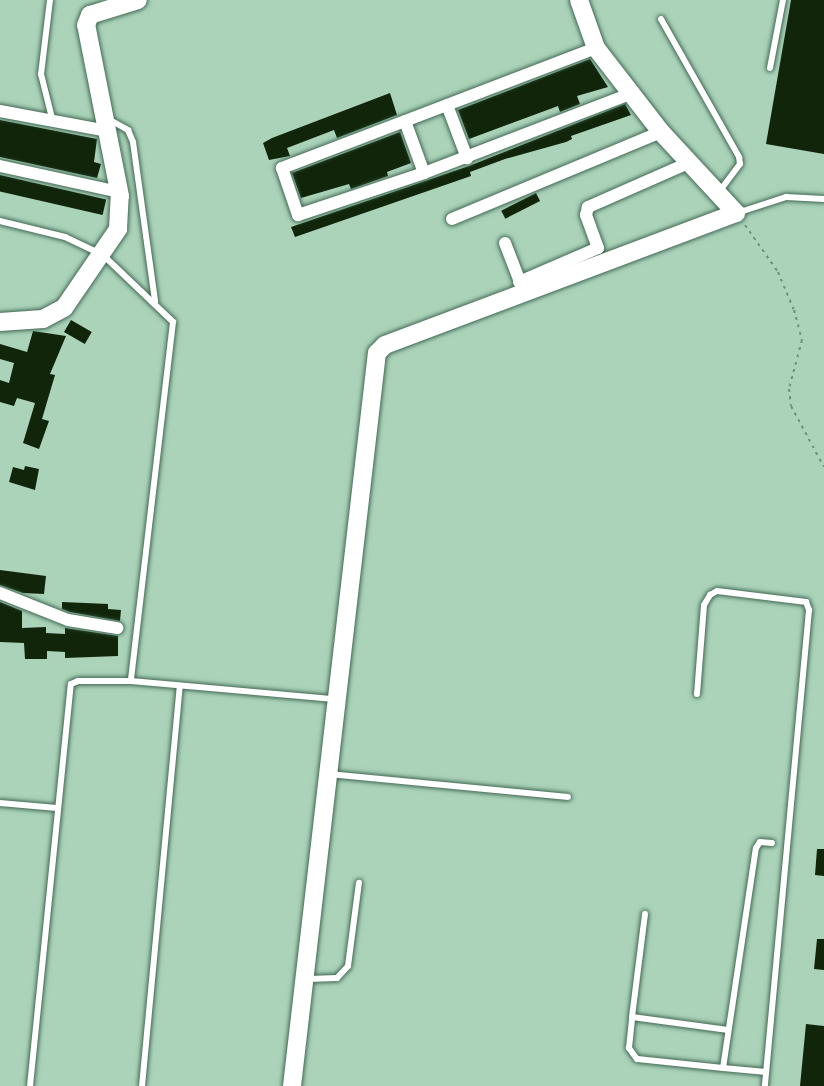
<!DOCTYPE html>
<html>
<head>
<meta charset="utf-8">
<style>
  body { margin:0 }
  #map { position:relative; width:824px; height:1086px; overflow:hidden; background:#aad3ba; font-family:Lora,serif }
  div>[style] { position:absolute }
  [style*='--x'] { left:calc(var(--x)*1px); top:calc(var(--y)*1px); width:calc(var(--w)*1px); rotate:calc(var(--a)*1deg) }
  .building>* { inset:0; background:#10250a; transform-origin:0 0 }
  .path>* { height:2px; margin-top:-1px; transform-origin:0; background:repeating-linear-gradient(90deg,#72907e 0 3px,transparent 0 7.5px) }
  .roads { filter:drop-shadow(0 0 2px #436954) drop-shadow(0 0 2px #436954) }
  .lane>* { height:6px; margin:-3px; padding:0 3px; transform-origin:3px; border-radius:3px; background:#fff }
  .street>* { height:12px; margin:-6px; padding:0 6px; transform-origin:6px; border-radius:6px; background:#fff }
  .secondary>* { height:18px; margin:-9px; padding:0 9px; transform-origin:9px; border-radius:9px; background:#fff }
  span { translate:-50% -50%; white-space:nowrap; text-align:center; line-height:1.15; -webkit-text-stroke:6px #b6e0c7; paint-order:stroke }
</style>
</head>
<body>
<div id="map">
  <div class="building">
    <i style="clip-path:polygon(791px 0,824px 0,824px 154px,766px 144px)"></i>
    <i style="clip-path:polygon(590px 59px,608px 87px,577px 96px,580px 104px,560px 112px,558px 106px,550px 109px,469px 139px,458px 110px)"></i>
    <i style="clip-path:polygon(390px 93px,397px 115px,337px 138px,334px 130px,287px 148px,290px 156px,269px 160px,263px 143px,272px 138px)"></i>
    <i style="clip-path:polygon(625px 104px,631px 115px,571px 136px,572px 139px,566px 142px,505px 159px,470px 172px,471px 176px,295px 237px,291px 227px,469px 166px)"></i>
    <i style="clip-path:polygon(0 120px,97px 139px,94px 162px,101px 164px,97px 178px,0 157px)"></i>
    <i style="clip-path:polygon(400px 132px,411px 163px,387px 172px,388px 176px,351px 189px,349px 184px,301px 198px,292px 173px)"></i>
    <i style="left:0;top:175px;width:109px;height:16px;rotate:13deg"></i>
    <i style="left:536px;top:193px;width:9px;height:39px;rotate:63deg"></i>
    <i style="left:71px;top:320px;width:24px;height:14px;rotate:30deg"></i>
    <i style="clip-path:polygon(33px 331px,66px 336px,50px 374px,55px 375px,42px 419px,49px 421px,39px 449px,23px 443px,35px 403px,17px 398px,14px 406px,0 402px,0 380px,9px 383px,14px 363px,0 359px,0 344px,27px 352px)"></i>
    <i style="clip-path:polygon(25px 466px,39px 469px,35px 490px,9px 482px,13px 467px,24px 470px)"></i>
    <i style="clip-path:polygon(0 570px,46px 576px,44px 594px,23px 593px,0 585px)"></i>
    <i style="clip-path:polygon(0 602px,22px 611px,22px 628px,46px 627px,46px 633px,65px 634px,65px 628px,118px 636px,118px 656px,65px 658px,65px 652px,47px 651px,47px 659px,25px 659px,24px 643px,0 642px)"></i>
    <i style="clip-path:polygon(62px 602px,108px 604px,108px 609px,121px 610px,120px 621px,70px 612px,62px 609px)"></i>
    <i style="clip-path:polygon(817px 849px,824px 849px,824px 876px,815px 875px)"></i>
    <i style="clip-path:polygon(817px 939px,824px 939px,824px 970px,814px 969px)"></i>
    <i style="clip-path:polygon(806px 1024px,824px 1026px,824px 1086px,800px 1086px)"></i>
  </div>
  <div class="path">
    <i style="--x:745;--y:225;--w:57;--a:54.9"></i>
    <i style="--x:778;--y:272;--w:41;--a:67.2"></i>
    <i style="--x:794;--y:310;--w:31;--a:75"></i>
    <i style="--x:802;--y:340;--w:51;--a:104.9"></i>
    <i style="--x:789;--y:389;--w:17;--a:83"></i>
    <i style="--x:791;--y:406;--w:69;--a:61.6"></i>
  </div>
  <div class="roads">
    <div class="lane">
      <i style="--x:50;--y:0;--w:75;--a:96.9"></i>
      <i style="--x:41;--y:74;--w:49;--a:76"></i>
      <i style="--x:661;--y:19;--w:159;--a:60.5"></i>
      <i style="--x:739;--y:157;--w:7;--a:82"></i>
      <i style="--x:740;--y:164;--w:35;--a:127"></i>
      <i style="--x:770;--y:68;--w:69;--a:-79.2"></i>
      <i style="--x:110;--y:120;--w:21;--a:29"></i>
      <i style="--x:128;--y:130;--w:13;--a:67"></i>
      <i style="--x:133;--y:142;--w:161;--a:82.1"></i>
      <i style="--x:737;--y:213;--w:52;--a:-18.1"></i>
      <i style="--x:786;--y:197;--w:38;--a:3"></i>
      <i style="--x:0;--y:221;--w:67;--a:13.8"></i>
      <i style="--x:65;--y:237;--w:42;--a:25.3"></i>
      <i style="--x:103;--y:255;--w:97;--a:43.7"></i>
      <i style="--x:173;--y:322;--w:361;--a:96.7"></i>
      <i style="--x:697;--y:694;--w:89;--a:-85.5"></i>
      <i style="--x:704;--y:605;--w:12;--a:-59"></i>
      <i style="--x:710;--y:595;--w:8;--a:-30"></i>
      <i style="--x:717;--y:591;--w:90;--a:7"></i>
      <i style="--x:806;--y:602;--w:9;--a:69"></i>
      <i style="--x:809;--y:610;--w:478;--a:95.3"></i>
      <i style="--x:329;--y:774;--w:240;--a:5.5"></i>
      <i style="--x:0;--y:803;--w:57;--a:5"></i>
      <i style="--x:308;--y:979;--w:29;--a:-2"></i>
      <i style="--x:337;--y:978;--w:16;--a:-47"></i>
      <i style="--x:348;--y:966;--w:84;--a:-82.5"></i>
      <i style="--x:632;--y:1017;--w:104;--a:-82.8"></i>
      <i style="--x:723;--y:1068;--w:86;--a:-174"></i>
      <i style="--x:637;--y:1059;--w:14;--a:-126"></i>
      <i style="--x:629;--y:1048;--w:31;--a:-84"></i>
      <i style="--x:632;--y:1017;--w:97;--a:7.7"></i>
      <i style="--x:766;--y:1072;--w:43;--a:-174.7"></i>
      <i style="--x:723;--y:1068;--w:222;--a:-81.5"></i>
      <i style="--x:756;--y:848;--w:7;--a:-56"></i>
      <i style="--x:760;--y:842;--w:12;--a:5"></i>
      <i style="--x:30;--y:1086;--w:404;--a:-84.2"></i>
      <i style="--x:71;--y:684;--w:8;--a:-23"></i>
      <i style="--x:78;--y:681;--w:53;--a:0"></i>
      <i style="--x:131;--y:681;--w:204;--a:5.1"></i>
      <i style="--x:142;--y:1086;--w:402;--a:-84.6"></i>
    </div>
    <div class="street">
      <i style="--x:447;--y:105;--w:57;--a:69.3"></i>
      <i style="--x:0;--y:111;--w:110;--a:10.5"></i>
      <i style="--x:405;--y:121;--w:132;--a:159.1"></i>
      <i style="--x:282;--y:168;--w:50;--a:71.2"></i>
      <i style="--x:298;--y:215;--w:133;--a:-18.4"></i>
      <i style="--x:424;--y:173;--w:55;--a:-110.1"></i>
      <i style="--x:405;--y:121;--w:204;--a:-20.9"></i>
      <i style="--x:0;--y:166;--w:122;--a:12.3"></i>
      <i style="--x:424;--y:173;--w:223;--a:-21"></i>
      <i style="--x:452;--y:219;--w:226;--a:-22.6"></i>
      <i style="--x:505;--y:243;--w:47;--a:68.9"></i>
      <i style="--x:519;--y:282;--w:86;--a:-23.3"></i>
      <i style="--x:598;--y:248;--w:35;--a:-110"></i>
      <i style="--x:586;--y:215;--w:8;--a:-76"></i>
      <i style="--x:588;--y:207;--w:109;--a:-23.7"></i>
      <i style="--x:0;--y:593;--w:73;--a:21.7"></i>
      <i style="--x:68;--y:620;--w:50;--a:9.3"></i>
    </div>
    <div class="secondary">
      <i style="--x:0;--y:322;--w:43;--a:-4"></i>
      <i style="--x:43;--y:319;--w:24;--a:-28"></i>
      <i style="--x:64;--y:308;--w:96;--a:-55.6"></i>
      <i style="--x:118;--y:229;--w:33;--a:-87"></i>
      <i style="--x:120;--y:196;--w:174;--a:-101.2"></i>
      <i style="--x:86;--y:25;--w:11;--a:-68"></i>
      <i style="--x:90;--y:15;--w:50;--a:-17.4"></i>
      <i style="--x:292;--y:1086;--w:738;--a:-83.39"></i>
      <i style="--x:377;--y:353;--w:11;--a:-45"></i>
      <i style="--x:385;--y:345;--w:375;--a:-20.6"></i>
      <i style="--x:736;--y:213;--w:110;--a:-132.8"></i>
      <i style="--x:661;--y:132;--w:106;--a:-127.7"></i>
      <i style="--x:596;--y:48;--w:51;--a:-109.5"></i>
    </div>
  </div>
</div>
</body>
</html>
